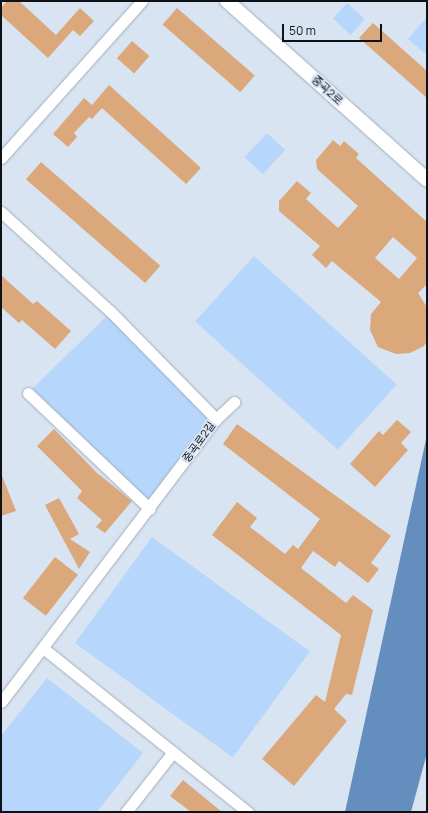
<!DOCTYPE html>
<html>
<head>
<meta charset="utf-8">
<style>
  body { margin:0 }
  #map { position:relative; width:428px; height:813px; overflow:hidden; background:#d8e4f1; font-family:Manrope,"Noto Sans KR",sans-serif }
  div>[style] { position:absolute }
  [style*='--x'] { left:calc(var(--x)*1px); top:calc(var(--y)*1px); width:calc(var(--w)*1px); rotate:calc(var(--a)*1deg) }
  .green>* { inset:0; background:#b6d6fb; transform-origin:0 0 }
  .water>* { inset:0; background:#648ebd }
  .building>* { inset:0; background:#daa87a; transform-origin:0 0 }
  .roads { filter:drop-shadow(0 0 1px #a2adba) drop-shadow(0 0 1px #a2adba) }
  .minor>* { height:11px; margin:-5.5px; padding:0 5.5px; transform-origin:5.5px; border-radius:5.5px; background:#fff }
  .tertiary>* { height:14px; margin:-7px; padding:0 7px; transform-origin:7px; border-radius:7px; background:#fff }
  span { translate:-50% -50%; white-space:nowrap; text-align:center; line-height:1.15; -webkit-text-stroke:4px #d8e4f1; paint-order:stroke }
  .street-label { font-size:11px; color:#0e1217 }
  .frame { position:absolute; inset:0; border:2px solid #0e1217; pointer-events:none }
  .scale { position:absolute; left:282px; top:24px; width:100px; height:18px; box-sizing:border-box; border:2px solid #0e1217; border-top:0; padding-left:5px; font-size:12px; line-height:14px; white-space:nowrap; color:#0e1217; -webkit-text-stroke:3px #d8e4f1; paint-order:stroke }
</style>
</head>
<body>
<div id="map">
  <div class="green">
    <i style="left:347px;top:3px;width:24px;height:21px;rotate:42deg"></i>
    <i style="clip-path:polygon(427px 17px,427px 55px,408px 39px)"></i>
    <i style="left:267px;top:133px;width:25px;height:33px;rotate:43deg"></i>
    <i style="left:254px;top:256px;width:192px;height:88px;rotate:42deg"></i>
    <i style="clip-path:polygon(111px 312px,216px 419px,150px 509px,28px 393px)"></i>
    <i style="left:152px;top:537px;width:195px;height:131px;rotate:36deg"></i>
    <i style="clip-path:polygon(47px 678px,143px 753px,97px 812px,1px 812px,1px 736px)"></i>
  </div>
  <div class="water">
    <i style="clip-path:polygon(427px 435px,427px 753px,411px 812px,345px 812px)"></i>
  </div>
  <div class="building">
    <i style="clip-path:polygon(7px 1px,19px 1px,56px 35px,80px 8px,94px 21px,80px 36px,73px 30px,48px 58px,1px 15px,1px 8px)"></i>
    <i style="left:177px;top:8px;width:103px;height:22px;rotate:41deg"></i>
    <i style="clip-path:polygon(373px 23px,427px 71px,427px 98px,359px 38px)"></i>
    <i style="left:132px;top:41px;width:23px;height:23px;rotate:41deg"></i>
    <i style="clip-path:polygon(109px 85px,201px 168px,186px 184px,102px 108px,92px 119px,89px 117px,74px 133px,77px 137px,68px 147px,53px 134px,84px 98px,92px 105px)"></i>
    <i style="clip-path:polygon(evenodd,333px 140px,340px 146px,344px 141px,359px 154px,356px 158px,427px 222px,427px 284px,418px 293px,427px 307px,427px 341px,424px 346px,410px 353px,396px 354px,378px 347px,370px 330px,371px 314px,381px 302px,332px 261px,326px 268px,312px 255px,320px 246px,279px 211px,279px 201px,297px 181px,311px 193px,306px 199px,338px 228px,358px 206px,317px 169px,316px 160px,333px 140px,393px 237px,417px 258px,399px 279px,375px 258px,393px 237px)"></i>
    <i style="left:41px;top:162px;width:158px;height:23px;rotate:41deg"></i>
    <i style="clip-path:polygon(1px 275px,33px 304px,37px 301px,71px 331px,55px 349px,22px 320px,19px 323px,1px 307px)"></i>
    <i style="clip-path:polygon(397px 420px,411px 432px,401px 443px,408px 450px,375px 487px,350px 464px,379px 431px,383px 435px)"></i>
    <i style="clip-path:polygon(237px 424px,391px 536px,371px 563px,379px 569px,368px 583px,339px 561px,335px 567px,313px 551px,301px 568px,346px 603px,353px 595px,373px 610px,352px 695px,346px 694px,334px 709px,347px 721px,294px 786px,262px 759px,316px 695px,325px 702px,341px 635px,212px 535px,237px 502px,257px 518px,250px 527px,285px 554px,293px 545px,298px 549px,320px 519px,223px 444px)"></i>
    <i style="clip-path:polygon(54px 429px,97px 473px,132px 501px,105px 533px,96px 527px,102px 520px,77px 498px,82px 491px,37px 446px)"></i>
    <i style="clip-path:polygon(1px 473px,16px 511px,1px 516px)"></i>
    <i style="clip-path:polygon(59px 498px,79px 534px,70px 539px,90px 552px,79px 569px,45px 505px)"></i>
    <i style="left:55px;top:557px;width:29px;height:52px;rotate:38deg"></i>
    <i style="clip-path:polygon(183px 780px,222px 812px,191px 812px,170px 796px)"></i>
  </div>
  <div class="roads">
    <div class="minor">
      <i style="--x:1;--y:158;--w:211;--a:-48.1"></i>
      <i style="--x:1;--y:212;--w:149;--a:42.3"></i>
      <i style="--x:111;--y:312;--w:150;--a:45.5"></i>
      <i style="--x:216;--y:419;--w:355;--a:127.2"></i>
      <i style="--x:28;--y:393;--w:168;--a:43.6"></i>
      <i style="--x:216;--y:419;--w:25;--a:-43"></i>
      <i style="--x:43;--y:648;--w:263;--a:38.7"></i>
      <i style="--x:126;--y:812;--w:76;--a:-51.9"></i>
    </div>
    <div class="tertiary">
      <i style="--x:227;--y:1;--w:268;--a:41.8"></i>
    </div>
  </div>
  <div class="street-label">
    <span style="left:327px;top:90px;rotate:42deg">중곡2로</span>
    <span style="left:199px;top:442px;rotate:-54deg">중곡로2길</span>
  </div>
  <div class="frame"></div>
  <div class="scale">50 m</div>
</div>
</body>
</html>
